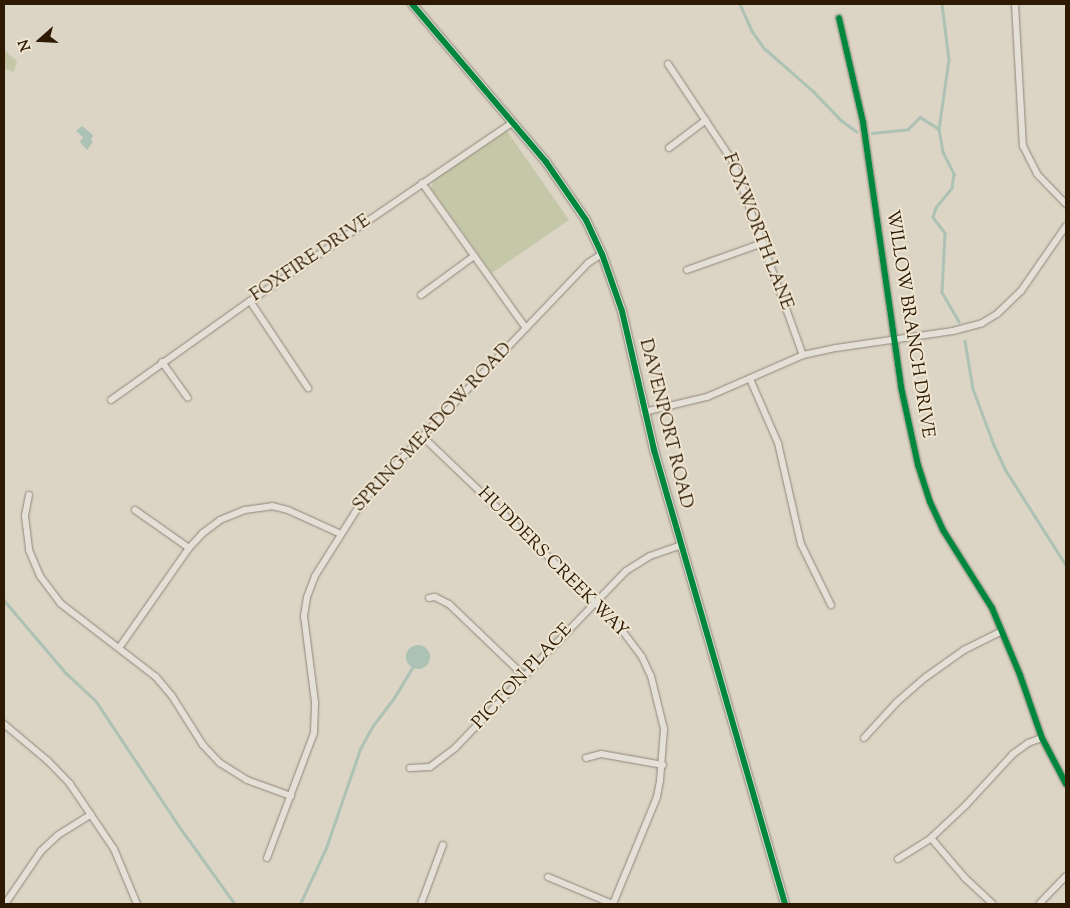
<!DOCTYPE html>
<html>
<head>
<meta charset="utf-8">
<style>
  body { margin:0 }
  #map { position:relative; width:1070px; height:908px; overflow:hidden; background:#dcd4c4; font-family:"Sorts Mill Goudy",serif }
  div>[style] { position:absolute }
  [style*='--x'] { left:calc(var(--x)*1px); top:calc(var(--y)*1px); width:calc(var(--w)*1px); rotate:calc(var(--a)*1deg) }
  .green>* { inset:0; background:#c5c8a8 }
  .water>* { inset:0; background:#acc2b5 }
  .round { border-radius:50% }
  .stream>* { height:2.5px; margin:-1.25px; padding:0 1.25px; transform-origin:1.25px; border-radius:1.25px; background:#acc2b5 }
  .roads { filter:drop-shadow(0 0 1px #8e867a) drop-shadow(0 0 1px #8e867a) }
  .minor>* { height:6px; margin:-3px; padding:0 3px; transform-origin:3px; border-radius:3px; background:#e4e0d8 }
  .tertiary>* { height:8px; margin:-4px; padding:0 4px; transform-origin:4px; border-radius:4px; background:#e4e0d8 }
  .cycleway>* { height:6px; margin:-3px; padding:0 3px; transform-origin:3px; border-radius:3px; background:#00873e }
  span { translate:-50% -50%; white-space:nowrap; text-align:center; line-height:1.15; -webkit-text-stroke:4px #efe6d2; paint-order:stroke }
  .street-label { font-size:18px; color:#2e1903 }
  .frame { position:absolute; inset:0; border:5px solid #2e1903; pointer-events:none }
  .north { position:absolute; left:15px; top:15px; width:50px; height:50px; -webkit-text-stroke:4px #efe6d2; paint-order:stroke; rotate:251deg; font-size:14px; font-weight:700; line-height:20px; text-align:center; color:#2e1903 }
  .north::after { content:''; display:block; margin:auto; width:18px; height:22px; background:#2e1903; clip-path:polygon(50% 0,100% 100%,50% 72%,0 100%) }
</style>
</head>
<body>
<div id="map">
  <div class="green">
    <i style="clip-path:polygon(4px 50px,17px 61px,14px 72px,4px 68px)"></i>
    <i style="clip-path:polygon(507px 131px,569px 220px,492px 273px,431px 188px,434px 180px)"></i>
  </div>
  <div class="water">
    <i style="clip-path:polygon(82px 126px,93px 135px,91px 140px,93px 142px,87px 150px,80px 142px,83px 137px,76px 131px)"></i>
    <i class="round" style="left:406px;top:645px;width:24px;height:24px"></i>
  </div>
  <div class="stream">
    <i style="--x:740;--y:4;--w:30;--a:66"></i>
    <i style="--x:752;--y:31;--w:21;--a:55"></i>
    <i style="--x:764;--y:48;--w:67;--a:41.3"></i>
    <i style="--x:814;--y:92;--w:39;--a:46"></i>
    <i style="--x:841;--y:120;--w:19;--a:36"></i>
    <i style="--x:942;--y:4;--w:56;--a:82.9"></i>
    <i style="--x:949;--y:60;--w:70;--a:98.2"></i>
    <i style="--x:939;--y:129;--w:23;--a:80"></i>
    <i style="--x:943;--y:152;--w:25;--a:63"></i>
    <i style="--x:954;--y:174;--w:14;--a:98"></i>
    <i style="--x:952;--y:188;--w:26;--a:129"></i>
    <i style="--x:936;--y:208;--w:9;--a:108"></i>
    <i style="--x:933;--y:217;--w:20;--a:53"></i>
    <i style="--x:945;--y:233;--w:59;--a:92.9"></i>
    <i style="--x:942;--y:292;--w:34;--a:60"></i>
    <i style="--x:872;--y:133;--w:36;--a:-6"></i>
    <i style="--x:908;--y:129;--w:17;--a:-45"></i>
    <i style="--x:920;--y:117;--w:22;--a:32"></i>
    <i style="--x:965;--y:341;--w:49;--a:80.5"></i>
    <i style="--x:973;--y:389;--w:60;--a:69.4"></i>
    <i style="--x:994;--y:445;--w:26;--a:65"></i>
    <i style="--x:1005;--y:469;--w:114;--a:57.6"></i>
    <i style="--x:4;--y:600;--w:96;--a:49.7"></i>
    <i style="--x:66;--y:673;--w:41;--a:43"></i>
    <i style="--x:96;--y:701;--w:150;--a:56.4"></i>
    <i style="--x:179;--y:826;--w:96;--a:54.3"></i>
    <i style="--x:300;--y:904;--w:62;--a:-65.1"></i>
    <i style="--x:326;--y:848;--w:105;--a:-71"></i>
    <i style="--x:360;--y:749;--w:25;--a:-61"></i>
    <i style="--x:372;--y:727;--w:36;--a:-53"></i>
    <i style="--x:394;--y:698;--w:35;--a:-59"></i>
  </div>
  <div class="roads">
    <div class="minor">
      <i style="--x:1015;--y:4;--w:142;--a:86.8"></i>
      <i style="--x:1023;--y:146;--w:31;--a:63"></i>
      <i style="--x:1037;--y:174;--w:42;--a:46"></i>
      <i style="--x:839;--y:18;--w:107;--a:77"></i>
      <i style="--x:863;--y:122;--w:268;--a:81.8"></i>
      <i style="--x:901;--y:387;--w:80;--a:77.7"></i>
      <i style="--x:918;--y:465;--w:39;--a:72"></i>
      <i style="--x:930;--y:502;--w:31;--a:65"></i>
      <i style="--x:943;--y:530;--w:92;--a:57.9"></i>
      <i style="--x:992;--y:608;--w:73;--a:67.3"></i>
      <i style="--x:1020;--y:675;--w:67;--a:70.8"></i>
      <i style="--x:1042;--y:738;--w:52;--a:62.4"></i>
      <i style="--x:668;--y:64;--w:118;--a:56.4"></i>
      <i style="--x:733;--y:162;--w:205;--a:70.1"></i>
      <i style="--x:669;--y:148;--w:46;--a:-37.1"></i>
      <i style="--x:422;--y:183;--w:178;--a:54.4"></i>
      <i style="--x:687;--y:270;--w:81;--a:-19.6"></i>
      <i style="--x:421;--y:295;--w:66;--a:-36.3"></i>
      <i style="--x:250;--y:301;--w:105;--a:56.3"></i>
      <i style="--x:162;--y:362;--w:44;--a:54.2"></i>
      <i style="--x:750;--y:379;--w:70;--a:66.4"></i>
      <i style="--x:778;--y:443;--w:104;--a:77.2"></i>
      <i style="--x:801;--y:544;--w:68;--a:63.8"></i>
      <i style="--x:111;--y:400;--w:171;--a:-35.5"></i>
      <i style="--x:250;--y:301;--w:318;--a:-34.2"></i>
      <i style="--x:644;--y:412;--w:65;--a:-13.4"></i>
      <i style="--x:707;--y:397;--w:105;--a:-23.6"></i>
      <i style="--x:803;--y:355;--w:34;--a:-12"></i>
      <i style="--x:836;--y:348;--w:118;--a:-8.3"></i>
      <i style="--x:953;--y:331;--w:30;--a:-15"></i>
      <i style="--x:982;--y:323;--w:17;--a:-31"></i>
      <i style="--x:997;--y:314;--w:33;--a:-44"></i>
      <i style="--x:1021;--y:291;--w:79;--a:-55.3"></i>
      <i style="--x:423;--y:437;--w:217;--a:43.7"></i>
      <i style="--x:580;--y:587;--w:59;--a:45.7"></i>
      <i style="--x:621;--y:629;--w:35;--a:53"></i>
      <i style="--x:642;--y:657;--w:21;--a:65"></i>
      <i style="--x:651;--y:676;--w:55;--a:76.2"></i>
      <i style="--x:664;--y:729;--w:52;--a:94.4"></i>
      <i style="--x:660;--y:781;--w:16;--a:101"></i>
      <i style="--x:657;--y:797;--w:116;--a:112.4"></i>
      <i style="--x:29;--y:495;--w:21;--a:101"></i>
      <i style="--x:25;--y:516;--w:34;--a:83"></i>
      <i style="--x:29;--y:550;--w:28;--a:67"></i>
      <i style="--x:40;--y:576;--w:34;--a:53"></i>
      <i style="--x:60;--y:603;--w:121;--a:37.6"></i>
      <i style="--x:156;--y:677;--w:25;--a:50"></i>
      <i style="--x:172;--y:696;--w:58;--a:57.7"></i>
      <i style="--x:203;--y:745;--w:25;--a:47"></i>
      <i style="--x:220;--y:763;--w:32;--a:32"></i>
      <i style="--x:247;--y:780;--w:47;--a:20"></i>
      <i style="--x:135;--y:510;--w:66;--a:35.1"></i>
      <i style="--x:429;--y:598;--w:6;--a:-9"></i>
      <i style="--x:435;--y:597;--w:16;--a:27"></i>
      <i style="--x:449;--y:604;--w:104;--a:43.8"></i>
      <i style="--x:119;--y:648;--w:122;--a:-55"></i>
      <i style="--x:189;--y:548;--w:21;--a:-47"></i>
      <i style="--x:203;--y:533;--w:21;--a:-37"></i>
      <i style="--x:220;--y:520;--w:27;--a:-22"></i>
      <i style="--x:245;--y:510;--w:27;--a:-8"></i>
      <i style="--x:272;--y:506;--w:16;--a:14"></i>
      <i style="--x:288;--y:510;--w:58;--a:24.4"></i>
      <i style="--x:4;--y:724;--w:57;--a:40.1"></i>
      <i style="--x:48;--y:761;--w:32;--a:46"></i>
      <i style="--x:70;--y:784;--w:78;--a:55.9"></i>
      <i style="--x:114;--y:849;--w:60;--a:67.3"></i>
      <i style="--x:864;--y:738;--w:49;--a:-47.5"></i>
      <i style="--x:897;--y:702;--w:38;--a:-41"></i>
      <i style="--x:926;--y:677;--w:47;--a:-35.4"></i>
      <i style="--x:964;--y:650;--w:42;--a:-26.6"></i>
      <i style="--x:586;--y:758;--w:16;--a:-15"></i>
      <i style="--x:601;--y:754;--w:63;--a:10.1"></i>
      <i style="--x:410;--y:768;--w:20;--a:-3"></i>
      <i style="--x:430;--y:767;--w:31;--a:-37"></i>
      <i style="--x:455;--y:748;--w:246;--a:-46"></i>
      <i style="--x:626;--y:571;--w:28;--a:-32"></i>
      <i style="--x:650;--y:556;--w:34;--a:-19"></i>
      <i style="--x:931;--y:838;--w:52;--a:49.6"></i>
      <i style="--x:965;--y:878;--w:38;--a:43"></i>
      <i style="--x:267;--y:858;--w:134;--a:-69.4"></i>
      <i style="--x:314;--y:733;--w:31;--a:-88"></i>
      <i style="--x:315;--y:702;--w:87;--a:-97.3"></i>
      <i style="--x:304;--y:616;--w:19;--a:-81"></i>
      <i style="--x:307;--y:597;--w:22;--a:-69"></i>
      <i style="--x:315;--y:576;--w:77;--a:-57.8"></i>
      <i style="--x:356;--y:511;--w:33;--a:-52"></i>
      <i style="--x:376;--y:485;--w:307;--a:-46.3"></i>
      <i style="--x:588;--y:263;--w:17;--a:-33"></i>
      <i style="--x:898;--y:859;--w:39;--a:-32"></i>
      <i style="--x:931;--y:838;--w:48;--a:-43.3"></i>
      <i style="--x:966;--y:805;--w:69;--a:-47.3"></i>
      <i style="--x:1013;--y:754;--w:19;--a:-36"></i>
      <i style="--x:1028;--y:743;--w:15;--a:-20"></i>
      <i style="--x:548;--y:877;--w:70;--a:22.6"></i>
      <i style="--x:5;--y:904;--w:64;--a:-55.8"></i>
      <i style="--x:41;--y:851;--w:23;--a:-43"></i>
      <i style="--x:58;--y:835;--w:39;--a:-32"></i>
      <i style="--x:421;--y:904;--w:63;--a:-69.6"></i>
      <i style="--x:1039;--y:904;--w:39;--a:-46"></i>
    </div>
    <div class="tertiary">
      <i style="--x:412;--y:4;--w:207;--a:49.7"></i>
      <i style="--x:546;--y:162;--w:70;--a:55.4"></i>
      <i style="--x:586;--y:220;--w:38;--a:65"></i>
      <i style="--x:602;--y:254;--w:60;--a:70.7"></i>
      <i style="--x:622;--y:311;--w:143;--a:77"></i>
      <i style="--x:654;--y:450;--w:473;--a:73.9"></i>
    </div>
  </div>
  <div class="cycleway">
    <i style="--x:412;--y:4;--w:207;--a:49.7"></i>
    <i style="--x:546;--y:162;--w:70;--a:55.4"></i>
    <i style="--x:586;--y:220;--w:38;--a:65"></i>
    <i style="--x:602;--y:254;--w:60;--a:70.7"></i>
    <i style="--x:622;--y:311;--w:143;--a:77"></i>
    <i style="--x:654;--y:450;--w:473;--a:73.9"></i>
    <i style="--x:839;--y:18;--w:107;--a:77"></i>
    <i style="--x:863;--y:122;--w:268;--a:81.8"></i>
    <i style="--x:901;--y:387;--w:80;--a:77.7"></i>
    <i style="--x:918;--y:465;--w:39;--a:72"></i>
    <i style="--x:930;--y:502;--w:31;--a:65"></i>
    <i style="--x:943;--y:530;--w:92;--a:57.9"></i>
    <i style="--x:992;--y:608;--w:73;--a:67.3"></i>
    <i style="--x:1020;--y:675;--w:67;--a:70.8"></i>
    <i style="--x:1042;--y:738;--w:52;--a:62.4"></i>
  </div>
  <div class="street-label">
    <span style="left:757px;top:232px;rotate:69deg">FOXWORTH LANE</span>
    <span style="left:311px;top:259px;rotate:-34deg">FOXFIRE DRIVE</span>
    <span style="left:909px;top:324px;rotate:81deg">WILLOW BRANCH DRIVE</span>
    <span style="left:665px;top:424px;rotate:76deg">DAVENPORT ROAD</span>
    <span style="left:433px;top:428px;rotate:-47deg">SPRING MEADOW ROAD</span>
    <span style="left:552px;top:563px;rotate:45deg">HUDDERS CREEK WAY</span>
    <span style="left:523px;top:677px;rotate:-47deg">PICTON PLACE</span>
  </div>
  <div class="frame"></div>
  <div class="north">N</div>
</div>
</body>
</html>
